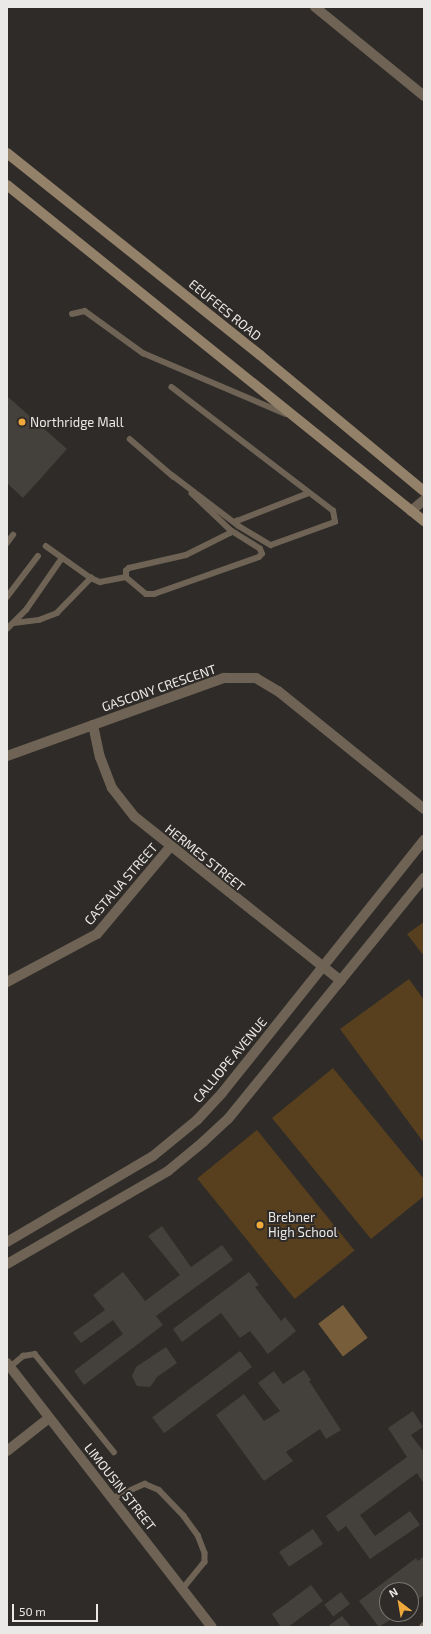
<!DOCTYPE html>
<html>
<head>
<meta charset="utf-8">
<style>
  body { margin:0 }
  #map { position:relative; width:431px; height:1634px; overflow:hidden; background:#2e2b28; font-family:"Exo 2",sans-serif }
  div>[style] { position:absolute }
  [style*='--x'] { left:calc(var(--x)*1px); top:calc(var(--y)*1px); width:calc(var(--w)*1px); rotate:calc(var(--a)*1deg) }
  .green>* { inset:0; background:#58401f; transform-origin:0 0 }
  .water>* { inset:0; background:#775d3a; transform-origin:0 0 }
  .building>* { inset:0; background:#44413d; transform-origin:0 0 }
  .service>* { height:5.5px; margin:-2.75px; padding:0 2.75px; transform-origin:2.75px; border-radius:2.75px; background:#6e6354 }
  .minor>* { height:10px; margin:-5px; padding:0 5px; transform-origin:5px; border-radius:5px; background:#6e6354 }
  .tertiary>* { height:10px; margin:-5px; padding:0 5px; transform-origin:5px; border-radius:5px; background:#6e6354 }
  .secondary>* { height:10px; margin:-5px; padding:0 5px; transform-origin:5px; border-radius:5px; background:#94816a }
  .dots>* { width:11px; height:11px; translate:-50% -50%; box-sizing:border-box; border:2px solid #2e2b28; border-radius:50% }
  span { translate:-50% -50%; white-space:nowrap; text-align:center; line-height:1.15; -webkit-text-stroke:4px #2e2b28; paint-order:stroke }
  .street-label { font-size:13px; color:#ebe9e7 }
  .poi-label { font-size:13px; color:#ebe9e7 }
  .left { translate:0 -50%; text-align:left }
  .frame { position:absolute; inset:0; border:8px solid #ebe9e7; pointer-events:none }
  .north { position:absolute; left:379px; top:1582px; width:40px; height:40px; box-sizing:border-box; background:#2e2b28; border:1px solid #7a7774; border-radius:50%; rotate:329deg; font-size:11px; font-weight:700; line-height:16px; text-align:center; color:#ebe9e7 }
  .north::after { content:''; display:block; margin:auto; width:14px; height:18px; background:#eea83c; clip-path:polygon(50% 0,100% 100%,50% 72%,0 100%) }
  .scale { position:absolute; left:12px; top:1604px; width:86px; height:18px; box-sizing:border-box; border:2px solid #ebe9e7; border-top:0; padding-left:5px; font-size:12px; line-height:14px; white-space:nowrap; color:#ebe9e7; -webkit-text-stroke:3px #2e2b28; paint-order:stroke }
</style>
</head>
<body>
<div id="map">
  <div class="green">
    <i style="clip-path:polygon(424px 922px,424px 956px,407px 934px)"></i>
    <i style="clip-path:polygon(409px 979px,424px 1000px,424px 1143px,340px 1029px)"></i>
    <i style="clip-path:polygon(333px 1068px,424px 1179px,424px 1196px,371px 1239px,272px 1118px)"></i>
    <i style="left:257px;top:1130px;width:155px;height:77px;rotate:51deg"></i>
  </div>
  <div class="water">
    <i style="left:343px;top:1305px;width:41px;height:31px;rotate:53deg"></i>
  </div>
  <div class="building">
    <i style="clip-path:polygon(7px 396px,67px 449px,23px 498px,7px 483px)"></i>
    <i style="clip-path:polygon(162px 1226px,191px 1267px,222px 1245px,233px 1260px,156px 1316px,163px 1325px,84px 1385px,74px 1371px,123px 1334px,113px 1320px,81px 1343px,73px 1333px,105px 1310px,93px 1295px,123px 1272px,145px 1301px,180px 1275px,148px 1236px)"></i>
    <i style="clip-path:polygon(249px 1272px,259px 1285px,255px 1287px,281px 1321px,285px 1317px,296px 1331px,268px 1354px,250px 1331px,240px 1338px,221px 1313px,182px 1342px,173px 1329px)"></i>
    <i style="clip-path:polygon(166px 1347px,177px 1363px,157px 1377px,150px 1387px,137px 1386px,132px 1376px,136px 1367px)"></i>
    <i style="left:240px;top:1351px;width:20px;height:110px;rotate:53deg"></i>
    <i style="clip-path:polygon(304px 1370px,311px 1380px,309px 1381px,341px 1430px,326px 1439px,320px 1429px,286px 1452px,293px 1461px,264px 1481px,216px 1415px,244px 1394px,264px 1421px,280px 1411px,258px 1383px,274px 1371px,283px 1384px)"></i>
    <i style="clip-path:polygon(413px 1411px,423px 1427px,411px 1435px,424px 1452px,424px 1484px,417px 1473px,360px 1515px,375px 1536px,410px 1511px,420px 1525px,370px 1559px,346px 1526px,338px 1532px,326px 1516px,407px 1457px,388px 1428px)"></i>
    <i style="left:313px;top:1529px;width:18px;height:41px;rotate:56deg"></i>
    <i style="clip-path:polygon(424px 1556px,424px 1595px,411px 1605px,411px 1590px,387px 1590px,387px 1614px,399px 1614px,379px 1627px,359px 1601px,416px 1558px,418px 1561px)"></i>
    <i style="clip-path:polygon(311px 1585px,323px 1601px,288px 1627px,281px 1627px,272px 1614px)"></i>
    <i style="left:341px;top:1592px;width:15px;height:21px;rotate:53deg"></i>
    <i style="clip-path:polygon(342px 1616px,351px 1627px,327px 1627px)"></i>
  </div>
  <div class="service">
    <i style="--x:72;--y:314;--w:13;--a:-13"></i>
    <i style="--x:85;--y:311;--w:72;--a:35.9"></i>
    <i style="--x:143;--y:353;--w:155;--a:23.1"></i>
    <i style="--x:130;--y:439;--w:58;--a:40.8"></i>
    <i style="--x:172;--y:475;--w:84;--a:37.3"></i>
    <i style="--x:239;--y:526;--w:37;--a:31"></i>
    <i style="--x:271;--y:545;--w:68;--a:-19.8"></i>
    <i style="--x:335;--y:522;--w:11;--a:-100"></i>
    <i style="--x:333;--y:511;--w:203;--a:-142.6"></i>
    <i style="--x:237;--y:524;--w:3;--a:-90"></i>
    <i style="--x:237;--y:521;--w:77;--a:-21.3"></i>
    <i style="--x:7;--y:543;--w:10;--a:-53"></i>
    <i style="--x:46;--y:546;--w:55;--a:35.4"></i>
    <i style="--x:91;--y:578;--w:10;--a:24"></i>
    <i style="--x:100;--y:582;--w:26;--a:-11"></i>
    <i style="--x:126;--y:577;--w:26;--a:40"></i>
    <i style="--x:146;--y:594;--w:8;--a:0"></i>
    <i style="--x:154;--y:594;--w:111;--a:-19.4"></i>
    <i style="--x:259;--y:557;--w:4;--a:-45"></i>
    <i style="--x:262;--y:554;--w:5;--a:-112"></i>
    <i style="--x:260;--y:549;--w:34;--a:-148"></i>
    <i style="--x:126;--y:577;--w:6;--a:-90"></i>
    <i style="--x:126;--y:571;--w:4;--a:-45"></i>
    <i style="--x:129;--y:568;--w:58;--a:-12.8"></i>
    <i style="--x:186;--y:555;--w:49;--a:-26.6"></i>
    <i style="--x:230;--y:533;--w:2;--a:-63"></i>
    <i style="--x:231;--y:531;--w:54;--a:-136.5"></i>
    <i style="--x:7;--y:597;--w:51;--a:-52.9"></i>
    <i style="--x:14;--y:623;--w:25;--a:-7"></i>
    <i style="--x:39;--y:620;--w:19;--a:-21"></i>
    <i style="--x:57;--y:613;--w:49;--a:-45.8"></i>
    <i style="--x:7;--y:629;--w:27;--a:-45"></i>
    <i style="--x:26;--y:610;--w:63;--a:-55.3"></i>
    <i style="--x:10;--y:1367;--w:17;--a:-40"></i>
    <i style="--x:23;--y:1356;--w:12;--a:-9"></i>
    <i style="--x:35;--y:1354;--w:126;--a:51.1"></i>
    <i style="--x:113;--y:1498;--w:35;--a:-24"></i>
    <i style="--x:145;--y:1484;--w:15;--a:23"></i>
    <i style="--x:159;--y:1490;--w:36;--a:46"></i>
    <i style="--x:184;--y:1516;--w:24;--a:54"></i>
    <i style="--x:198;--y:1535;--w:19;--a:69"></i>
    <i style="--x:205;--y:1553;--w:9;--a:90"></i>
    <i style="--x:205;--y:1562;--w:35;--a:129"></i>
    <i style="--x:422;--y:1627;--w:3;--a:-45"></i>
  </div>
  <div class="minor">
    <i style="--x:315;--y:7;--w:141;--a:39.2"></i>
    <i style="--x:411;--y:511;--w:17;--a:-40"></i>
    <i style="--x:93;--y:725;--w:33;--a:78"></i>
    <i style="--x:100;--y:757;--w:33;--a:69"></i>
    <i style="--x:112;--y:788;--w:37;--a:52"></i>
    <i style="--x:135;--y:817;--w:263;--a:38.5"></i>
    <i style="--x:7;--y:756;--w:231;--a:-19.8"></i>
    <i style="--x:224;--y:678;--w:32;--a:0"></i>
    <i style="--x:256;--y:678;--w:26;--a:31"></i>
    <i style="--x:278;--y:691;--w:188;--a:38.9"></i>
    <i style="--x:7;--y:982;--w:102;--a:-28.1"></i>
    <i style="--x:97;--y:934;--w:114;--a:-50"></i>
    <i style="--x:7;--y:1363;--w:334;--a:52.2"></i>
    <i style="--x:7;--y:1451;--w:53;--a:-38.2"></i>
  </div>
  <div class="tertiary">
    <i style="--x:7;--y:1242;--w:169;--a:-30.5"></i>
    <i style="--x:153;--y:1156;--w:57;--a:-39.3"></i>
    <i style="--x:197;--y:1120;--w:37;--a:-47"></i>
    <i style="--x:222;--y:1093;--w:324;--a:-51.4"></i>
    <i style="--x:7;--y:1264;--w:186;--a:-30"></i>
    <i style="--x:168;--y:1171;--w:45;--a:-39.6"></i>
    <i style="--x:203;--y:1142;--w:34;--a:-43"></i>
    <i style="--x:228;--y:1119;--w:311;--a:-50.9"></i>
  </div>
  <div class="secondary">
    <i style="--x:7;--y:153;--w:324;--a:38.6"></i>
    <i style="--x:260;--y:355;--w:213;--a:39.7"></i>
    <i style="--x:7;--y:185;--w:536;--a:38.86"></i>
  </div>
  <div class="dots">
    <i style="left:22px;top:422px;background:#eea83c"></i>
    <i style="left:260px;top:1225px;background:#eea83c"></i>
  </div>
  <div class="street-label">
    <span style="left:225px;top:310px;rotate:39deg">EEUFEES ROAD</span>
    <span style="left:159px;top:688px;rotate:-19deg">GASCONY CRESCENT</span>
    <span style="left:205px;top:858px;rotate:39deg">HERMES STREET</span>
    <span style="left:121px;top:884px;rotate:-49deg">CASTALIA STREET</span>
    <span style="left:230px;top:1060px;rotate:-50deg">CALLIOPE AVENUE</span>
    <span style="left:120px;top:1487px;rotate:52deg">LIMOUSIN STREET</span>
  </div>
  <div class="poi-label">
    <span class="left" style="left:30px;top:422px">Northridge Mall</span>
    <span class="left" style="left:268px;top:1225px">Brebner<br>High School</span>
  </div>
  <div class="frame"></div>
  <div class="north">N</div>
  <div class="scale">50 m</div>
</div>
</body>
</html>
